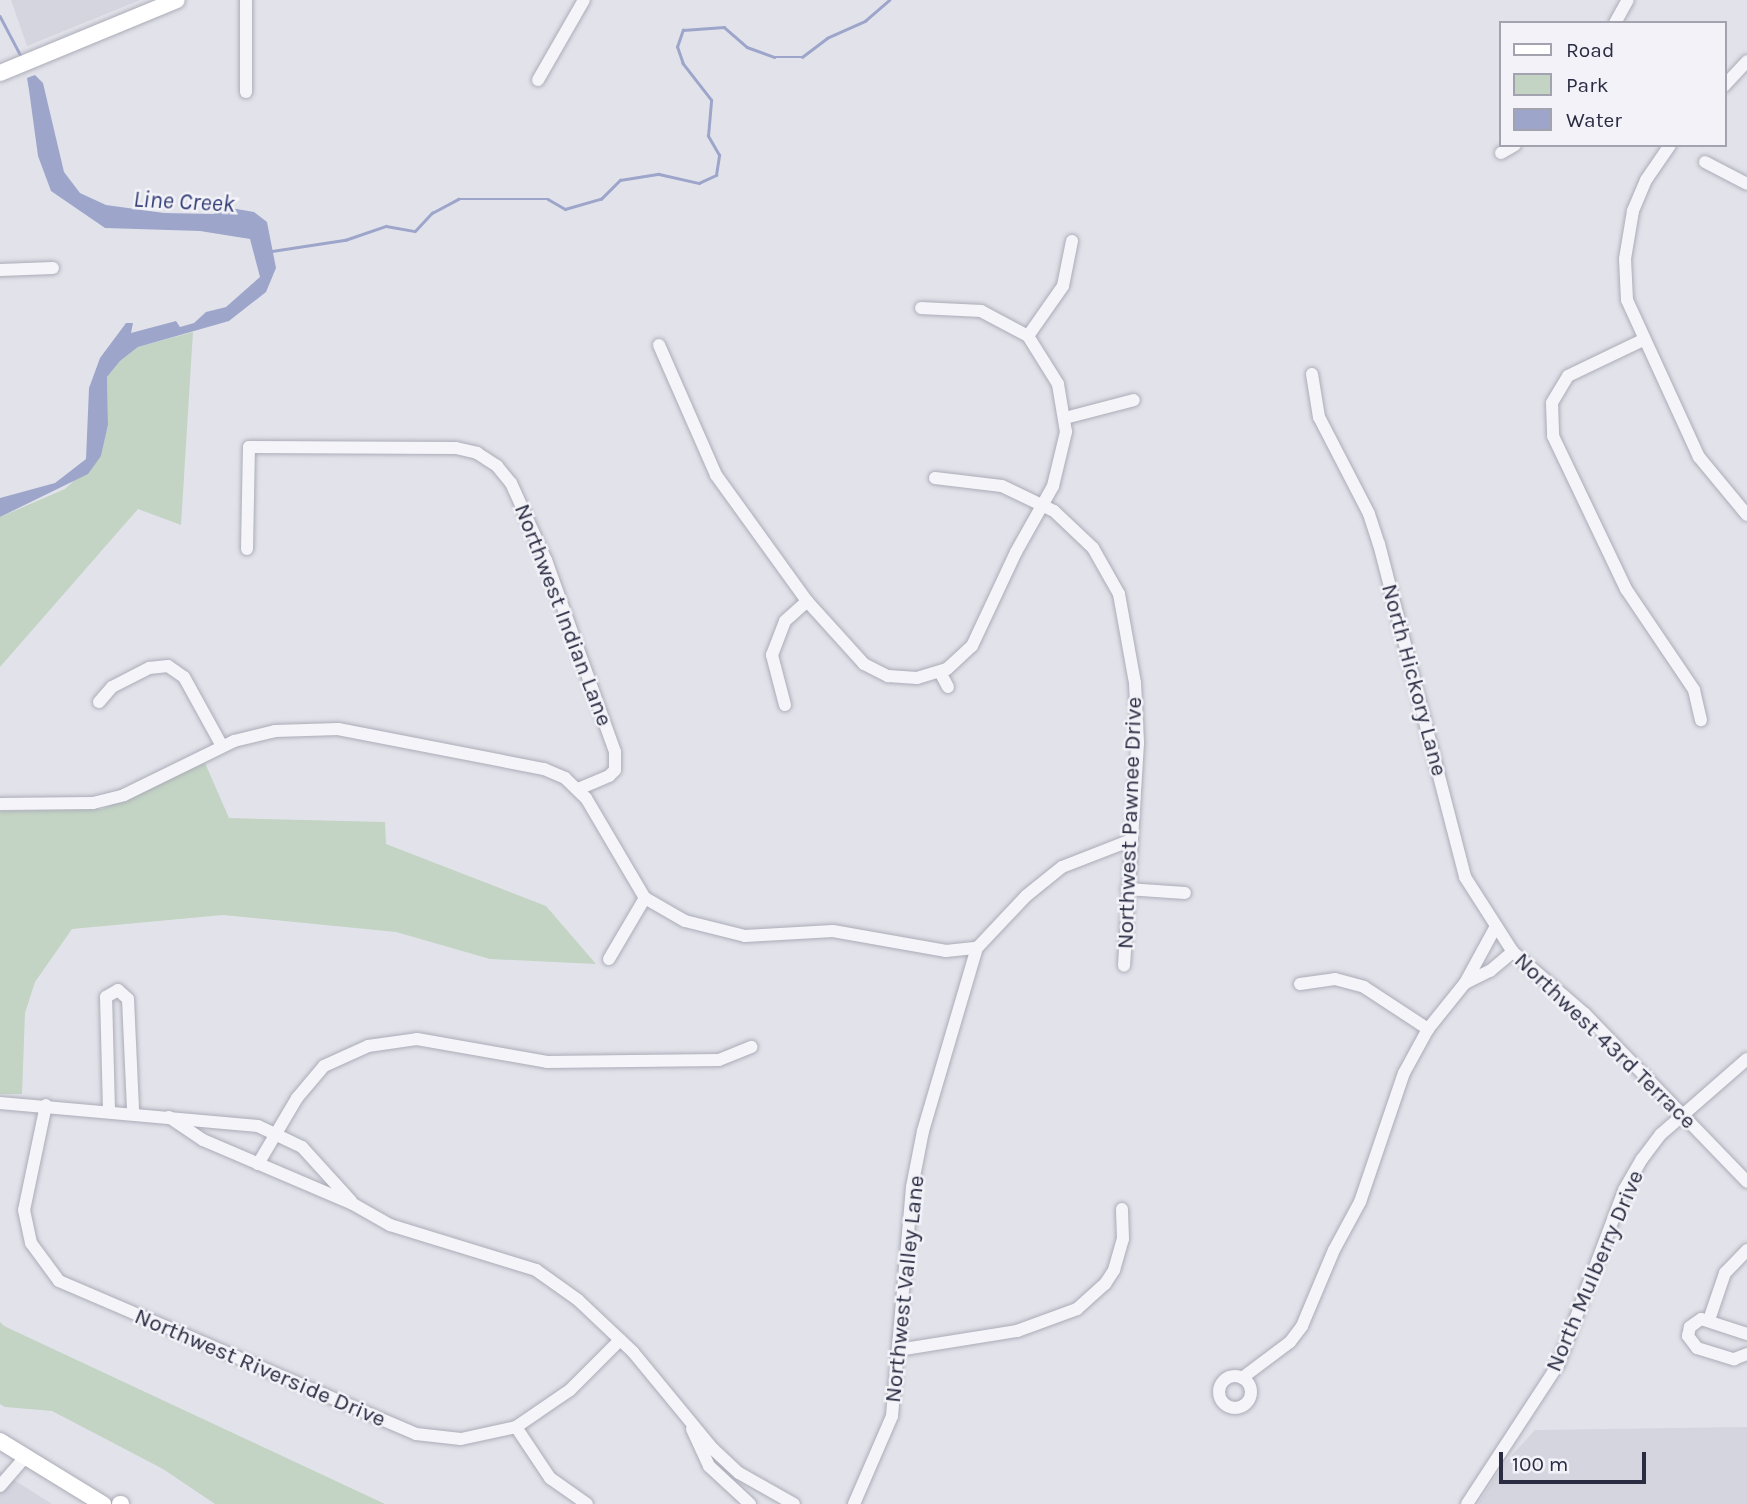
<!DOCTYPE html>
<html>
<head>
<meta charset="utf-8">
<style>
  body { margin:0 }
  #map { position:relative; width:1747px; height:1504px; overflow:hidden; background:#e2e3ea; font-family:Karla,sans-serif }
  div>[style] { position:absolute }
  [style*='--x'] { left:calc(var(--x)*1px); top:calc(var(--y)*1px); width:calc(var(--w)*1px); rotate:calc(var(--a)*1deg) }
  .built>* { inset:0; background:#d4d5df }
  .green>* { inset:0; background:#c3d4c4 }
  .water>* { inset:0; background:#9da6ca }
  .stream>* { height:2.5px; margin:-1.25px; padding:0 1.25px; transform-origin:1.25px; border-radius:1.25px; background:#9da6ca }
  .roads { filter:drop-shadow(0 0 2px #abacb8) drop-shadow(0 0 2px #abacb8) }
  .minor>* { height:12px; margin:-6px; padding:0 6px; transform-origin:6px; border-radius:6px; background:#f5f5f9 }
  .minor>.ring { margin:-6px; padding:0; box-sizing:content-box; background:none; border:12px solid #f5f5f9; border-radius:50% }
  .secondary>* { height:16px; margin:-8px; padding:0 8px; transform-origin:8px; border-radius:8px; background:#fff }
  span { translate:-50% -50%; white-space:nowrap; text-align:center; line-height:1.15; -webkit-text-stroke:5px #f2f2f8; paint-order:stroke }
  .street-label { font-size:23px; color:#2a2c42 }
  .water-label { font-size:24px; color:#343e76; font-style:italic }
  .legend { position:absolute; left:1499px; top:21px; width:228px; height:126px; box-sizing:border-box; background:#f2f2f8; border:2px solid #a2a3af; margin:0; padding:9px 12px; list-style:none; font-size:21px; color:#2a2c42 }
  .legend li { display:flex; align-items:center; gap:14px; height:35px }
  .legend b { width:35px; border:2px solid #a2a3af }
  .scale { position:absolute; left:1499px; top:1452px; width:147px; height:32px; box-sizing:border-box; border:4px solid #2a2c42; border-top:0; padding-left:9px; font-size:21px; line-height:24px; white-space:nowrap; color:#2a2c42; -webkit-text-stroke:5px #f2f2f8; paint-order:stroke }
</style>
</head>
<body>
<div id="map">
  <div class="built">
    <i style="clip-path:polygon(11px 0,140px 0,27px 46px)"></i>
    <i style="clip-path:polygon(1747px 1427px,1747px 1504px,1478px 1504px,1503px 1465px,1535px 1430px)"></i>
    <i style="clip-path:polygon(0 1471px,52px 1504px,0 1504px)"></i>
  </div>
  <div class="green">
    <i style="clip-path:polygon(193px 332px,181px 525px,138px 509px,0 667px,0 517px,65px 489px,101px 456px,108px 425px,107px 377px,120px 361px,138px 347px)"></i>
    <i style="clip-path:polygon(205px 763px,229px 818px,385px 822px,386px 844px,546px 906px,596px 964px,490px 959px,396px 932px,223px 915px,72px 929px,35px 982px,25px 1013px,22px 1094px,0 1094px,0 811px,102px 809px)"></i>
    <i style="clip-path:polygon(0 1322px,4px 1326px,385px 1504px,215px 1504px,163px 1469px,52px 1411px,5px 1407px,0 1404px)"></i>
  </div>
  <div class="water">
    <i style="clip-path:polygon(35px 75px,43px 83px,64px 172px,80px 193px,106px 205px,164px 213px,213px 214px,231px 208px,254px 212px,267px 222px,276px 268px,266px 292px,229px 321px,138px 347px,120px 361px,107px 377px,108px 425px,101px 456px,88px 474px,0 517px,0 498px,55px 483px,86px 459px,89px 388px,100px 358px,126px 323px,133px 323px,131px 333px,176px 321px,180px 327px,194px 323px,206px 312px,226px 307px,260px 277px,250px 239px,200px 231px,105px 228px,51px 191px,38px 156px,29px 90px,27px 78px)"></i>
  </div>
  <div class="stream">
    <i style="--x:0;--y:16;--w:45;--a:62.3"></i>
    <i style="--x:272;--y:251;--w:74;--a:-8.6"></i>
    <i style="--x:345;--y:240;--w:43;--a:-18.9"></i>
    <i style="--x:386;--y:226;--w:29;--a:10"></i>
    <i style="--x:415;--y:231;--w:25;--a:-47"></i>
    <i style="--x:432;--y:213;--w:30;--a:-28"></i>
    <i style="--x:458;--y:199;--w:90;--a:0"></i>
    <i style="--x:548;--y:199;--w:20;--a:30"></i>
    <i style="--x:565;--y:209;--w:37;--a:-16"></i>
    <i style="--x:601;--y:199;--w:27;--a:-45"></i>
    <i style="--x:620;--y:180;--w:39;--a:-9"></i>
    <i style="--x:659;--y:174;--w:41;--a:12.7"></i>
    <i style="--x:699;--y:183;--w:19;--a:-25"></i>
    <i style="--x:716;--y:175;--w:20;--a:-81"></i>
    <i style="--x:719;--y:155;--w:22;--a:-120"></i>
    <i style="--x:708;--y:136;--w:36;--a:-85"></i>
    <i style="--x:711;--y:100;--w:46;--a:-127.9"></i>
    <i style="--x:683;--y:64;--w:18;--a:-109"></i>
    <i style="--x:677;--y:47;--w:18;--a:-71"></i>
    <i style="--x:683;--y:30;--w:41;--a:-4.2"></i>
    <i style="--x:724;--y:27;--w:30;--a:41"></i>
    <i style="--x:747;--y:47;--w:29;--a:20"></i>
    <i style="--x:774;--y:57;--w:28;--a:0"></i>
    <i style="--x:802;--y:57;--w:31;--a:-37"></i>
    <i style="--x:827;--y:38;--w:42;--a:-24.1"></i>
    <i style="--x:865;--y:21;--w:32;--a:-41"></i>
  </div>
  <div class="roads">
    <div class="minor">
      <i style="--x:246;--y:0;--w:92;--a:90"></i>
      <i style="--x:1615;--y:23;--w:26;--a:-61"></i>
      <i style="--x:538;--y:80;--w:92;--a:-60.1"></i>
      <i style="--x:1724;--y:86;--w:34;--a:-47"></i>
      <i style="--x:1670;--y:145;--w:42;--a:124.4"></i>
      <i style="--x:1646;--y:180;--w:34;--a:113"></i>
      <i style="--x:1633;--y:211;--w:49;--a:99.5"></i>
      <i style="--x:1625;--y:259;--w:41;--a:87.2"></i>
      <i style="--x:1627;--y:300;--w:173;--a:65.4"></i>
      <i style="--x:1699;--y:457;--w:75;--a:50.4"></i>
      <i style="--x:1501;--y:153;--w:16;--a:-30"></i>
      <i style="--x:1705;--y:162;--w:47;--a:27.6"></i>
      <i style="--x:0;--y:270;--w:53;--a:-2.2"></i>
      <i style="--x:1028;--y:336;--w:61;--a:-55"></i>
      <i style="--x:1063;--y:286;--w:46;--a:-78.7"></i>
      <i style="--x:1643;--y:340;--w:83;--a:154.4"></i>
      <i style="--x:1568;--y:376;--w:31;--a:121"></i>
      <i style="--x:1552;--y:403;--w:33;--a:88"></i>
      <i style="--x:1553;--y:436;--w:170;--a:64.5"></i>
      <i style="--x:1626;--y:589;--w:122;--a:56"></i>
      <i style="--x:1694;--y:690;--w:31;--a:77"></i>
      <i style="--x:659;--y:345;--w:142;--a:66.3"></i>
      <i style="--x:716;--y:475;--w:155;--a:54.2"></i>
      <i style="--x:807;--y:601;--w:85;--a:47.9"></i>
      <i style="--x:864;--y:664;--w:27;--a:27"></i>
      <i style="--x:888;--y:676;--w:29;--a:4"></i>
      <i style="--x:917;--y:678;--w:31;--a:-17"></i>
      <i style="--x:947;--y:669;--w:34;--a:-43"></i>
      <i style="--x:972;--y:646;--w:104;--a:-64.9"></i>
      <i style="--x:1016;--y:552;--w:76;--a:-60.7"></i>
      <i style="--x:1053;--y:486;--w:56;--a:-76.5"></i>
      <i style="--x:1066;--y:432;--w:49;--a:-99.5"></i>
      <i style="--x:1058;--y:384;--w:57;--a:-122"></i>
      <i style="--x:1028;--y:336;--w:53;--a:-152"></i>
      <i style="--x:981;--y:311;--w:60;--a:-177.1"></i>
      <i style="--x:1312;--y:374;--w:44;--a:80.8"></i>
      <i style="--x:1319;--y:417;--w:109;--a:62.7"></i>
      <i style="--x:1369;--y:514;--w:32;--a:72"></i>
      <i style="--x:1379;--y:544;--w:344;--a:75.5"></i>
      <i style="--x:1465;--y:877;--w:89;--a:57.4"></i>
      <i style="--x:1513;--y:952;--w:95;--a:40.7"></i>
      <i style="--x:1585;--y:1014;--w:233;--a:46"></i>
      <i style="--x:1065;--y:418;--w:71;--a:-14.6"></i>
      <i style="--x:935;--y:478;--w:67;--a:6.8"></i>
      <i style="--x:1002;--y:486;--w:58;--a:25.7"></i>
      <i style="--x:1054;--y:511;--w:54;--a:43.5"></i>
      <i style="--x:1093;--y:548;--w:53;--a:60.5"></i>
      <i style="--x:1119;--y:594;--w:90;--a:79.8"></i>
      <i style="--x:1135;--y:683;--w:60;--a:87.1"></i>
      <i style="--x:1138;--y:743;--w:223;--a:93.6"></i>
      <i style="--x:247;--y:549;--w:102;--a:-88.9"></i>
      <i style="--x:249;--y:447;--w:207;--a:0.3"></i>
      <i style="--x:456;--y:448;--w:22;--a:13"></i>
      <i style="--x:477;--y:453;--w:24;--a:33"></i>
      <i style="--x:497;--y:466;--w:22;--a:51"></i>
      <i style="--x:511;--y:483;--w:85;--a:65.6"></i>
      <i style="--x:546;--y:560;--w:204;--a:70.2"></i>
      <i style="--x:615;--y:752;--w:18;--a:90"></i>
      <i style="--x:615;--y:770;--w:8;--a:135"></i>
      <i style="--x:609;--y:776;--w:33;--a:157"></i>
      <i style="--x:940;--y:672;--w:17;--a:62"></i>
      <i style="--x:99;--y:702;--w:20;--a:-49"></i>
      <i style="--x:112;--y:687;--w:42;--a:-27.2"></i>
      <i style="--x:149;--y:668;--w:19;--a:-6"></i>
      <i style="--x:168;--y:666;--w:19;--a:35"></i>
      <i style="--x:184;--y:677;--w:79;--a:61.2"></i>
      <i style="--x:785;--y:705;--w:52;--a:-104.6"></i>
      <i style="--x:772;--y:655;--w:36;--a:-69"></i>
      <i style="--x:785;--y:621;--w:30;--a:-42"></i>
      <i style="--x:0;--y:804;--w:93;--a:-0.6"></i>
      <i style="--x:93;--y:803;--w:32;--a:-14"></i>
      <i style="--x:124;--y:795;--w:123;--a:-26.1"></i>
      <i style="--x:234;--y:741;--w:42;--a:-13.7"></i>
      <i style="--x:275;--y:731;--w:63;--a:-1.8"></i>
      <i style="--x:338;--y:729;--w:210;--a:11"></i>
      <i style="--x:544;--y:769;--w:23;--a:23"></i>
      <i style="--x:565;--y:778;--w:29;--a:44"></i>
      <i style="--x:586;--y:798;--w:116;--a:59.5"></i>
      <i style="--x:645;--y:898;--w:46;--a:29.9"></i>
      <i style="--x:685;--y:921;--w:62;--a:14"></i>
      <i style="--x:745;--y:936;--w:88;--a:-3.3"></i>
      <i style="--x:833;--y:931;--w:115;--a:10"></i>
      <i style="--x:946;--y:951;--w:31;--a:-6"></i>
      <i style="--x:977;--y:948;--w:71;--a:-46.7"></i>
      <i style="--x:1026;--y:896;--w:46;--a:-38.9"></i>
      <i style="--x:1062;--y:867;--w:72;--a:-21.2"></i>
      <i style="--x:1127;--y:889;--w:58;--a:3.9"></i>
      <i style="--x:609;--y:959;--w:71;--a:-59.5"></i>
      <i style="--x:1465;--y:983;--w:28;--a:-26"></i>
      <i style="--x:1490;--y:971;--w:30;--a:-40"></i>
      <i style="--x:1300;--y:984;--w:35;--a:-8"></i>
      <i style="--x:1335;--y:979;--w:30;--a:15"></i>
      <i style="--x:1364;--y:987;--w:77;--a:33.3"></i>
      <i style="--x:0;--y:1103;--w:259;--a:5.1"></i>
      <i style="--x:258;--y:1126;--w:49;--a:25.5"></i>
      <i style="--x:302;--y:1147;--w:73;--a:47.8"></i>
      <i style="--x:46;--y:1105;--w:107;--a:101.8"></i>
      <i style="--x:24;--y:1210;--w:34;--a:78"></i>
      <i style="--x:31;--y:1243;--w:47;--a:53.6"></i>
      <i style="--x:59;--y:1281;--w:388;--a:23.2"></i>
      <i style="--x:416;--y:1434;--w:45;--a:6.3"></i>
      <i style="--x:461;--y:1439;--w:56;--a:-12.3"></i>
      <i style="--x:516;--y:1427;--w:65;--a:-34.4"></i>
      <i style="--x:570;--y:1390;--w:71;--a:-45"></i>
      <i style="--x:109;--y:1110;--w:113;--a:-91.5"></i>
      <i style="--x:106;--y:997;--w:14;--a:-30"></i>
      <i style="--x:118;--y:990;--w:13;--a:42"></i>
      <i style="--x:128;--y:999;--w:112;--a:87.4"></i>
      <i style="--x:169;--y:1117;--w:41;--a:34.1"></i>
      <i style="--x:203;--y:1140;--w:163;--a:23.1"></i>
      <i style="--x:353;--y:1204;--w:43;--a:29.6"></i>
      <i style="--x:390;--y:1225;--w:153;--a:17.1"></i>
      <i style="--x:536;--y:1270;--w:52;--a:35.5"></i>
      <i style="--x:578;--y:1300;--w:76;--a:43.4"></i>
      <i style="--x:633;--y:1352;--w:126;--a:50.5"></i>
      <i style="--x:713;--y:1449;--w:35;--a:43"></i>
      <i style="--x:739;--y:1473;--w:63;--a:29.4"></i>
      <i style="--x:258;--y:1164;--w:77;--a:-59.4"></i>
      <i style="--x:297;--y:1098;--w:42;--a:-49.8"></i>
      <i style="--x:324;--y:1066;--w:48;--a:-24.4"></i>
      <i style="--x:368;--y:1046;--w:49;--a:-8.1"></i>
      <i style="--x:417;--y:1039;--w:132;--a:10"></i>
      <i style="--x:547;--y:1062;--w:172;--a:-0.7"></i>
      <i style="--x:719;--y:1060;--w:35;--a:-22"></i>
      <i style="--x:1709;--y:1320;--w:50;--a:-71.2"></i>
      <i style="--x:1725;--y:1273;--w:32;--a:-46"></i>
      <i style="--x:1747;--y:1334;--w:48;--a:-161.9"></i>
      <i style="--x:1701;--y:1319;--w:14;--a:144"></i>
      <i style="--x:1690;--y:1327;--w:9;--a:103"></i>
      <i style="--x:1688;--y:1336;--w:15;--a:53"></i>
      <i style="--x:1697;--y:1348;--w:39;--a:17"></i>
      <i style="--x:1734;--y:1359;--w:14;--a:-21"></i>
      <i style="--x:898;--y:1350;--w:121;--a:-9.1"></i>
      <i style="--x:1017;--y:1331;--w:64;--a:-20.1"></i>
      <i style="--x:1077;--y:1309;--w:38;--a:-42"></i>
      <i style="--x:1105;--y:1284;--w:17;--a:-57"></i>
      <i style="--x:1114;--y:1270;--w:32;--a:-74"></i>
      <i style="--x:1123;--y:1239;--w:30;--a:-92"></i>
      <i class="ring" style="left:1219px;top:1376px;width:20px;height:20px"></i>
      <i style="--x:1242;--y:1378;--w:60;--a:-36.9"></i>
      <i style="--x:1290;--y:1342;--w:20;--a:-53"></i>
      <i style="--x:1302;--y:1326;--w:82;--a:-67.2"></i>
      <i style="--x:1334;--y:1250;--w:55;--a:-61.6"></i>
      <i style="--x:1360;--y:1202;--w:136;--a:-71.2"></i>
      <i style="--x:1404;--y:1073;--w:50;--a:-61.4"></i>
      <i style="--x:1428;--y:1029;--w:59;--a:-51.2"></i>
      <i style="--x:1465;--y:983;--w:63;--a:-61.4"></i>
      <i style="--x:516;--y:1427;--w:61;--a:56.3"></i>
      <i style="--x:550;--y:1478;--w:45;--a:35.1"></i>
      <i style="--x:692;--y:1429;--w:41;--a:65.3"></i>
      <i style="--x:709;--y:1466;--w:56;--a:42.8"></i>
      <i style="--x:0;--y:1486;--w:37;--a:-49"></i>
      <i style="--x:854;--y:1504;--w:96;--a:-66.6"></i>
      <i style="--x:892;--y:1416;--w:230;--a:-85"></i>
      <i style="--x:912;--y:1187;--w:57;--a:-78.9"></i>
      <i style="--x:923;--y:1131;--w:191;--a:-73.6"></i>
      <i style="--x:1467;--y:1504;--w:166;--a:-56.8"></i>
      <i style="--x:1558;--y:1365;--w:187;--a:-69.3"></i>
      <i style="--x:1624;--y:1190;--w:36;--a:-60"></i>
      <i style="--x:1642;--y:1159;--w:31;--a:-53"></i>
      <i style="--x:1661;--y:1134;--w:114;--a:-41.1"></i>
    </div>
    <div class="secondary">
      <i style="--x:0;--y:73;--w:191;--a:-22.4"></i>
      <i style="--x:0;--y:1441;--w:121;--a:31.5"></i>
      <i style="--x:120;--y:1504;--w:1;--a:0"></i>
    </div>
  </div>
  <div class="street-label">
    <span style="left:563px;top:615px;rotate:69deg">Northwest Indian Lane</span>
    <span style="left:1414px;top:680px;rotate:75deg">North Hickory Lane</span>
    <span style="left:1130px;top:823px;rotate:-88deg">Northwest Pawnee Drive</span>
    <span style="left:1605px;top:1041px;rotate:44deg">Northwest 43rd Terrace</span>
    <span style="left:1595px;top:1271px;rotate:-67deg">North Mulberry Drive</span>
    <span style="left:905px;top:1289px;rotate:-84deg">Northwest Valley Lane</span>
    <span style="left:260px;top:1368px;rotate:23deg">Northwest Riverside Drive</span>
  </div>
  <div class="water-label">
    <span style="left:184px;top:202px;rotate:3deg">Line Creek</span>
  </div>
  <ul class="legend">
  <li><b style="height:9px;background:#fff"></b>Road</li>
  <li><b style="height:19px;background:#c3d4c4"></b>Park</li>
  <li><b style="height:19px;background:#9da6ca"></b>Water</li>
  </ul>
  <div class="scale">100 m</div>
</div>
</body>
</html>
